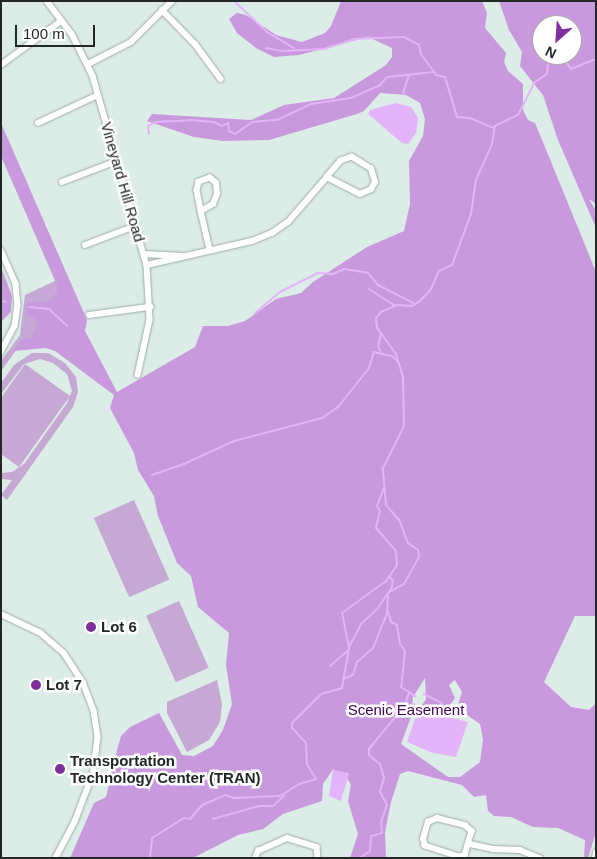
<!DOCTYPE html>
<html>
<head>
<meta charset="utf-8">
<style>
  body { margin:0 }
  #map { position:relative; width:597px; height:859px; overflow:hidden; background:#dcece6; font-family:Helvetica,sans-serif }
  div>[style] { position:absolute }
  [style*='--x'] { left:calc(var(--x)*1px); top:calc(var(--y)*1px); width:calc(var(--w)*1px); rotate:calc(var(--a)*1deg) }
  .green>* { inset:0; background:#c5a8d3; transform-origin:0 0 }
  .forest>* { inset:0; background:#c999de }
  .water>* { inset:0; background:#e4b4fa }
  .stream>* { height:2px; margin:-1px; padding:0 1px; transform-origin:1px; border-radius:1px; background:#e4b4fa }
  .roads { filter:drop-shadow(0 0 1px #9daba6) drop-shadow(0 0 1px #9daba6) }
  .minor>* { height:5.5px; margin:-2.75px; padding:0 2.75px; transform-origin:2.75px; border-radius:2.75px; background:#fff }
  .dots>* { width:14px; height:14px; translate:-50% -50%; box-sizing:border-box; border:2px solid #fff; border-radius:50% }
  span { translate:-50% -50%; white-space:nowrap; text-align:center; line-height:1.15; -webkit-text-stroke:5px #fff; paint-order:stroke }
  .street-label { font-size:15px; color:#222826 }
  .poi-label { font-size:15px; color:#222826; font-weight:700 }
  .left { translate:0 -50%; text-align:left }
  .park-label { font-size:15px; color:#45035a }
  .frame { position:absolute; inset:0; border:2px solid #222826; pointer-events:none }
  .north { position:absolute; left:532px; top:15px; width:50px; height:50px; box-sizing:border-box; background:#fff; border:1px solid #a7a9a8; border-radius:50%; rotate:206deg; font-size:14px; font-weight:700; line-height:20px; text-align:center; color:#222826 }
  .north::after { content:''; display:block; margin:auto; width:18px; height:22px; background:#7f2e9e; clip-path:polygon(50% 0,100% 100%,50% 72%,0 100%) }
  .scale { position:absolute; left:15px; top:25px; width:80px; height:22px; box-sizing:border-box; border:2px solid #222826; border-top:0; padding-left:6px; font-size:15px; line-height:18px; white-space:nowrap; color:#222826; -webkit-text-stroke:4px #fff; paint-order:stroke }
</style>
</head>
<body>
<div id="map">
  <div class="green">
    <i style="clip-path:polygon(1px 124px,86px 324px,20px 345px,1px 371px,1px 361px,20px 335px,25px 295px,55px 281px,1px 156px)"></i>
    <i style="clip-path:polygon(32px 353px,48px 353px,65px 363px,76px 377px,78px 392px,73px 407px,7px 500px,1px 495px,12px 480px,1px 479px,1px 473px,12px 472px,24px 464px,67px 403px,72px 391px,67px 374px,53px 363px,40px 359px,24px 364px,1px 394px,1px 383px,14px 365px)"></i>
    <i style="clip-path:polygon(25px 364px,70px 396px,19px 467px,1px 454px,1px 398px)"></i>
    <i style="left:134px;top:500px;width:87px;height:44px;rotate:66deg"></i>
    <i style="left:179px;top:601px;width:73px;height:36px;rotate:66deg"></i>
    <i style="clip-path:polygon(217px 680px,222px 704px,220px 722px,209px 740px,187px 752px,167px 713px,167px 702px)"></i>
  </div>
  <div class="forest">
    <i style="clip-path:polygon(evenodd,341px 1px,482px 1px,487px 13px,485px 28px,506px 53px,504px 62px,508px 71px,523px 84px,523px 110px,528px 120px,535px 123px,545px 147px,596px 272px,596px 616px,575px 616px,544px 682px,571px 707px,589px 710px,596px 703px,596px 832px,588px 858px,584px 858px,585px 840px,558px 828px,533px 827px,511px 817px,494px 816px,488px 811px,486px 795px,474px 797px,462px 785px,408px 771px,400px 774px,391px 802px,385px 832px,386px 858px,350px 858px,358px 834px,348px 801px,351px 785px,347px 778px,333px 769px,323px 784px,322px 801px,283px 814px,263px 829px,238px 835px,193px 858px,70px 858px,94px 803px,106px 797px,117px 750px,121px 736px,130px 727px,159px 713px,182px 755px,194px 756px,213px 746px,223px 730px,232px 704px,226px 665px,229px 633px,198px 607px,191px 576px,177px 563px,158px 516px,154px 496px,138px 470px,134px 453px,110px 408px,114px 395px,55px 351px,46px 348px,13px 351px,21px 340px,31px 338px,38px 321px,26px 314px,28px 302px,48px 302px,57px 292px,57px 283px,1px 155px,1px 123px,87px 320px,85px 331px,117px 392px,195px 347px,203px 326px,228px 326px,245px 321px,276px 299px,301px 293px,313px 282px,367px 247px,404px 231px,410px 204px,409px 161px,423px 136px,425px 119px,420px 103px,406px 95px,380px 93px,364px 111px,357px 114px,269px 140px,223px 141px,194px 137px,147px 121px,152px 114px,251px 120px,284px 105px,334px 98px,386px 65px,392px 57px,392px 48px,368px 37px,299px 55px,274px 57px,256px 48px,237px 33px,229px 19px,237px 13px,246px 15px,276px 35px,302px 42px,325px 33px,331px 26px,341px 1px,425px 678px,426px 699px,420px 708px,450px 705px,455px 698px,449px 685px,455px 680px,462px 692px,457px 708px,480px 724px,483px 739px,480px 762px,460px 777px,448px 777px,401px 744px,411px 717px,413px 697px,425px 678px)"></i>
    <i style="clip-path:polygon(evenodd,499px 1px,596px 1px,596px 204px,589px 199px,596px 211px,596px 228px,558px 140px,543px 95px,520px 66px,522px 52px,509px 30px,499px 1px,542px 25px,572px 25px,572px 55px,542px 55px,542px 25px)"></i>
    <i style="clip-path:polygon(1px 267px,12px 296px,11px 312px,1px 322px)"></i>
  </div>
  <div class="water">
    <i style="clip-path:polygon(396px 103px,411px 107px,418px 118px,416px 133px,408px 144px,402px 143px,368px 114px,370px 110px)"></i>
    <i style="clip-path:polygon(430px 712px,468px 722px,456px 757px,433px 753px,407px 742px,415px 719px)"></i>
    <i style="clip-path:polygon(333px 770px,349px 773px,341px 801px,329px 796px)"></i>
  </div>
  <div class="stream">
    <i style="--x:234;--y:1;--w:45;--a:43.2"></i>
    <i style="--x:267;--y:32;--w:31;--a:31"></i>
    <i style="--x:266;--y:48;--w:15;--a:11"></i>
    <i style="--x:281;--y:51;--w:43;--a:-2.7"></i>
    <i style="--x:324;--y:49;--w:32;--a:-18"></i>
    <i style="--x:354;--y:39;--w:50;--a:-2.3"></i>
    <i style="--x:404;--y:37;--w:17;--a:28"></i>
    <i style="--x:419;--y:45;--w:9;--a:77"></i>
    <i style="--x:421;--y:54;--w:26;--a:54"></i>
    <i style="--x:436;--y:75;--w:9;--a:13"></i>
    <i style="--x:445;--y:77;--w:42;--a:73.3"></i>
    <i style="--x:457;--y:117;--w:13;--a:4"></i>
    <i style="--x:470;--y:118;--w:26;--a:23"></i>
    <i style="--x:561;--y:55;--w:17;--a:54"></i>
    <i style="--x:571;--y:69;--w:27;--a:-22"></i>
    <i style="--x:403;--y:93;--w:19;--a:-72"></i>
    <i style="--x:149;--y:134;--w:8;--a:-97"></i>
    <i style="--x:148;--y:126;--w:8;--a:-30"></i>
    <i style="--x:155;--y:122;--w:35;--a:-3"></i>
    <i style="--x:190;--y:120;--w:24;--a:5"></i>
    <i style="--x:214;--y:122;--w:9;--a:27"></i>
    <i style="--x:222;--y:126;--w:7;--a:-27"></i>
    <i style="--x:228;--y:123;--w:8;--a:83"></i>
    <i style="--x:229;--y:131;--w:7;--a:27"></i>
    <i style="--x:235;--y:134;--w:21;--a:-35"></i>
    <i style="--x:252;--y:122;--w:25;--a:-5"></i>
    <i style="--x:277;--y:120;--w:38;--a:-25"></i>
    <i style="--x:311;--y:104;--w:40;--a:-8.5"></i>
    <i style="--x:351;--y:98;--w:32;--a:-24"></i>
    <i style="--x:380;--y:85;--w:11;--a:-49"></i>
    <i style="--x:387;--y:77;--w:47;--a:-6.1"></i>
    <i style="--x:369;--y:289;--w:31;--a:33"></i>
    <i style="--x:1;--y:301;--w:5;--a:11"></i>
    <i style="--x:29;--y:307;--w:20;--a:6"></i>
    <i style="--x:49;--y:309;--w:25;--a:43"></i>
    <i style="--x:255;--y:313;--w:33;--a:-40"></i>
    <i style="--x:280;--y:292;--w:42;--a:-26.6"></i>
    <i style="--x:318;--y:273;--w:15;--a:4"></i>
    <i style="--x:333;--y:274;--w:12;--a:-24"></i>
    <i style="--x:344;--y:269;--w:24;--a:9"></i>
    <i style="--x:368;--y:273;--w:16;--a:50"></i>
    <i style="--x:378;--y:285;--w:42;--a:27.2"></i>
    <i style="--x:380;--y:351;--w:5;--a:-112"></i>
    <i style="--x:378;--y:346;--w:11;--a:-75"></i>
    <i style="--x:152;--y:475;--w:34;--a:-19"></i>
    <i style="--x:184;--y:464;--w:55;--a:-24.7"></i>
    <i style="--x:234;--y:441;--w:91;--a:-14.6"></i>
    <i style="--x:322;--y:418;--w:19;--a:-35"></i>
    <i style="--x:338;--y:407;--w:50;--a:-51.5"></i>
    <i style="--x:369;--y:368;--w:17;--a:-73"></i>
    <i style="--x:374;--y:352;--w:18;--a:13"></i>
    <i style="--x:392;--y:356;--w:8;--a:45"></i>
    <i style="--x:389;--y:592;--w:17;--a:-28"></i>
    <i style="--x:404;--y:584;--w:31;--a:-61"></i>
    <i style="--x:419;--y:557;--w:7;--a:-98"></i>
    <i style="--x:418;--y:550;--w:12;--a:-145"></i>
    <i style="--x:408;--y:543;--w:25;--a:-111"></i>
    <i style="--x:399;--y:520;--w:20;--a:-131"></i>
    <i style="--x:386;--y:505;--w:37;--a:-95"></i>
    <i style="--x:383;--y:468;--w:47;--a:-63.4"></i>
    <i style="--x:404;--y:426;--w:49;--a:-91.2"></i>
    <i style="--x:403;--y:377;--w:24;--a:-107"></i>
    <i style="--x:396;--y:354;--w:32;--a:-126"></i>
    <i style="--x:377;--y:328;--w:10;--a:-96"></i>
    <i style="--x:376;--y:318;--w:8;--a:-50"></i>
    <i style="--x:381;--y:312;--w:17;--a:-24"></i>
    <i style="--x:397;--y:305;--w:15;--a:4"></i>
    <i style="--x:412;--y:306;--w:9;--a:-32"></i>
    <i style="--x:420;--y:301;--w:16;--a:-47"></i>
    <i style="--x:431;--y:289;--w:20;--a:-66"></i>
    <i style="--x:439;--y:271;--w:14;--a:-25"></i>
    <i style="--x:452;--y:265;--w:54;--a:-69.6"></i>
    <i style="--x:471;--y:214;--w:34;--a:-82"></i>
    <i style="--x:476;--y:180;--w:39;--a:-66"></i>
    <i style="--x:492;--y:144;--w:18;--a:-81"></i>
    <i style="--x:495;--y:126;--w:25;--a:-26"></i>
    <i style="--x:518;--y:115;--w:37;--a:-63"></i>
    <i style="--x:535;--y:82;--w:14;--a:-34"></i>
    <i style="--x:547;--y:74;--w:12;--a:-85"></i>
    <i style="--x:548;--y:62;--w:9;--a:-54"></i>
    <i style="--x:388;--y:612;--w:10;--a:73"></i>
    <i style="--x:391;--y:622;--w:7;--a:27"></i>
    <i style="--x:397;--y:625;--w:19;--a:81"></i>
    <i style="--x:400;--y:644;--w:9;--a:54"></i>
    <i style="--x:405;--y:651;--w:36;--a:96"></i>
    <i style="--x:401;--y:687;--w:17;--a:33"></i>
    <i style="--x:349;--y:647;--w:26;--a:-62"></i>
    <i style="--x:361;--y:624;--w:23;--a:-43"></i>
    <i style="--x:378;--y:608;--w:25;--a:-56"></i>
    <i style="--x:392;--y:587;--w:6;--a:-81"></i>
    <i style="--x:393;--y:581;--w:6;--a:-129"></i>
    <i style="--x:330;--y:666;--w:23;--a:-41"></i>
    <i style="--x:343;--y:679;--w:11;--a:-22"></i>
    <i style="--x:353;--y:675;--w:14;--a:-73"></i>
    <i style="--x:357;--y:662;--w:21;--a:-41"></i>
    <i style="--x:373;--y:648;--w:37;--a:-68"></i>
    <i style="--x:387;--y:614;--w:20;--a:-87"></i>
    <i style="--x:424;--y:694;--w:20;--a:27"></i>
    <i style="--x:442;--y:703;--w:12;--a:81"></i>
    <i style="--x:414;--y:704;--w:5;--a:79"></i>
    <i style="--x:213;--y:819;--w:48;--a:-15.8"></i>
    <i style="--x:259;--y:806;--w:14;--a:0"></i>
    <i style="--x:273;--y:806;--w:15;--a:-42"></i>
    <i style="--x:150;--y:858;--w:20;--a:-84"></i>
    <i style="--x:152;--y:838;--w:38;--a:-32"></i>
    <i style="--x:184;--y:818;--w:6;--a:9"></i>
    <i style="--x:190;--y:819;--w:18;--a:-49"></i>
    <i style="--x:202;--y:805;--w:26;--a:-23"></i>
    <i style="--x:226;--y:795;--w:8;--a:23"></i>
    <i style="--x:233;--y:798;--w:47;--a:-2.4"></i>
    <i style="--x:280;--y:796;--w:22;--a:-32"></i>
    <i style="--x:299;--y:784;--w:18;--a:-16"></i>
    <i style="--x:316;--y:779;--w:17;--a:-121"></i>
    <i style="--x:307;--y:764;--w:21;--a:-93"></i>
    <i style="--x:306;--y:743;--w:21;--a:-133"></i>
    <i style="--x:292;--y:728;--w:5;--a:-90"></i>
    <i style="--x:292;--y:723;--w:41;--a:-45"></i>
    <i style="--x:321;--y:694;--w:22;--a:-16"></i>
    <i style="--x:342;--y:688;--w:41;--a:-80.1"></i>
    <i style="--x:349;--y:648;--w:36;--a:-101"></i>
    <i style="--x:342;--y:613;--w:54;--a:-36"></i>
    <i style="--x:386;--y:581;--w:19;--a:-55"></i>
    <i style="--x:397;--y:565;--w:14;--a:-94"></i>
    <i style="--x:396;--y:551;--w:30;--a:-131"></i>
    <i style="--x:376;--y:528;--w:17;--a:-77"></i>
    <i style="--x:380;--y:511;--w:6;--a:-121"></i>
    <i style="--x:377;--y:506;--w:19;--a:-69"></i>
    <i style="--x:359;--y:858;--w:13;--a:-32"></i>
    <i style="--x:370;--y:851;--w:15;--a:-86"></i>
    <i style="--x:371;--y:836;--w:11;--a:-15"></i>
    <i style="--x:382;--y:833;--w:11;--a:-95"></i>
    <i style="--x:381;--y:822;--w:18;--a:-71"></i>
    <i style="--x:387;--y:805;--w:15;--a:-118"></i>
    <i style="--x:380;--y:792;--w:15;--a:-74"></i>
    <i style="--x:384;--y:778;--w:15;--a:-106"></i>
    <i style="--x:380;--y:764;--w:14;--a:-141"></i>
    <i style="--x:369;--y:755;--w:6;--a:-90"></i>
    <i style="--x:369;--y:749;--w:57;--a:-50.7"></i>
    <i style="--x:405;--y:705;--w:14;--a:-73"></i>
  </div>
  <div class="roads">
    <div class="minor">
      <i style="--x:47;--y:1;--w:41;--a:52.9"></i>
      <i style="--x:72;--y:34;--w:47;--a:63.4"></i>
      <i style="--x:93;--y:76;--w:197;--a:74.1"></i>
      <i style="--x:147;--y:265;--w:55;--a:86.9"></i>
      <i style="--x:150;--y:320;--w:56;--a:102.3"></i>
      <i style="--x:162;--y:10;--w:49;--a:45.8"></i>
      <i style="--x:196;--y:45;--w:42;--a:53.7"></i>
      <i style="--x:88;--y:64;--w:48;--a:-27.1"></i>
      <i style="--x:131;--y:42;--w:58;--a:-45"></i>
      <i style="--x:1;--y:65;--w:74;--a:-36.3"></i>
      <i style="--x:38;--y:123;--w:66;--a:-25"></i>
      <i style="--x:62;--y:182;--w:59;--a:-20.9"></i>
      <i style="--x:201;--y:211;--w:14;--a:-30"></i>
      <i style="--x:213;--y:204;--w:11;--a:-68"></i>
      <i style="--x:217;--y:194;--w:11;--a:-95"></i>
      <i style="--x:216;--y:183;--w:8;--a:-140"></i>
      <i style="--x:210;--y:178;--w:12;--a:160"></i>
      <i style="--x:199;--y:182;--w:8;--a:104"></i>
      <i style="--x:197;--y:190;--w:21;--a:79"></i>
      <i style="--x:201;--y:211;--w:40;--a:77"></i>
      <i style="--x:85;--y:245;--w:53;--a:-20.8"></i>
      <i style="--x:1;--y:250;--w:37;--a:66"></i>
      <i style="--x:16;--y:284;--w:21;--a:85"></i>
      <i style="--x:18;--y:305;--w:21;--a:98"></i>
      <i style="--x:15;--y:326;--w:30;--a:118"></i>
      <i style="--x:144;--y:254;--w:38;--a:3"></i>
      <i style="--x:147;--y:265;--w:108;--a:-12.9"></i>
      <i style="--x:252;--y:241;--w:22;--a:-22"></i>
      <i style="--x:272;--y:233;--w:19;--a:-35"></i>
      <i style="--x:288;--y:222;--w:60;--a:-49.1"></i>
      <i style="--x:327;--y:177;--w:37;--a:27"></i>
      <i style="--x:360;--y:194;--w:12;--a:-24"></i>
      <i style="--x:371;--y:189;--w:8;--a:-60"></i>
      <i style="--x:375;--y:182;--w:14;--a:-107"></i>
      <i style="--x:371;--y:169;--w:22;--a:-148"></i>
      <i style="--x:352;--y:157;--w:12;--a:160"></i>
      <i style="--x:341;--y:161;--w:21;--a:131"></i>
      <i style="--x:89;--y:315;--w:62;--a:-7.5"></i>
      <i style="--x:1;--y:614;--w:44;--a:25.4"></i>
      <i style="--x:41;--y:633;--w:30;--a:41"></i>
      <i style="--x:64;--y:653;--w:35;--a:57"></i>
      <i style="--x:83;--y:682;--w:31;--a:69"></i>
      <i style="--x:94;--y:711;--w:26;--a:81"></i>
      <i style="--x:98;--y:737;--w:35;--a:97"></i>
      <i style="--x:94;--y:772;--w:53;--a:110.8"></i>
      <i style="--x:75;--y:822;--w:41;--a:117.8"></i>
      <i style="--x:437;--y:818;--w:29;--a:14"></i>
      <i style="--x:465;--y:825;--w:9;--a:41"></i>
      <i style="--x:472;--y:831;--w:26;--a:106"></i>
      <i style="--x:465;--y:856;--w:6;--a:171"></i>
      <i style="--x:459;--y:857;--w:36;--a:-162"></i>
      <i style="--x:425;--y:846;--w:7;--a:-106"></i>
      <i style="--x:423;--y:839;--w:18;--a:-74"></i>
      <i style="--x:428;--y:822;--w:10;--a:-24"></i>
      <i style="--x:470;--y:844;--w:24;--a:12"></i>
      <i style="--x:493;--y:849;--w:27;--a:2"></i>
      <i style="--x:520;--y:850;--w:22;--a:22"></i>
      <i style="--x:255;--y:858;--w:8;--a:-67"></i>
      <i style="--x:258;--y:851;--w:32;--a:-24"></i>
      <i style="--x:287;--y:838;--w:31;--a:17"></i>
      <i style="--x:317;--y:847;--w:11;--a:85"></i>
      <i style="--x:595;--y:858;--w:5;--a:-79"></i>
    </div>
  </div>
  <div class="dots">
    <i style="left:91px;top:627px;background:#7f2e9e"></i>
    <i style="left:36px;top:685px;background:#7f2e9e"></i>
    <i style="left:60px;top:769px;background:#7f2e9e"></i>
  </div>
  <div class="street-label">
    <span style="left:123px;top:182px;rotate:74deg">Vineyard Hill Road</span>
  </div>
  <div class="poi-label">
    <span class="left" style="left:101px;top:627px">Lot 6</span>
    <span class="left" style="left:46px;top:685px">Lot 7</span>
    <span class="left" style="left:70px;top:769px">Transportation<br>Technology Center (TRAN)</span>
  </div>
  <div class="park-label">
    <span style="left:406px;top:710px">Scenic Easement</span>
  </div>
  <div class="frame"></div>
  <div class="north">N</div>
  <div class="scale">100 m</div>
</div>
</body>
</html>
